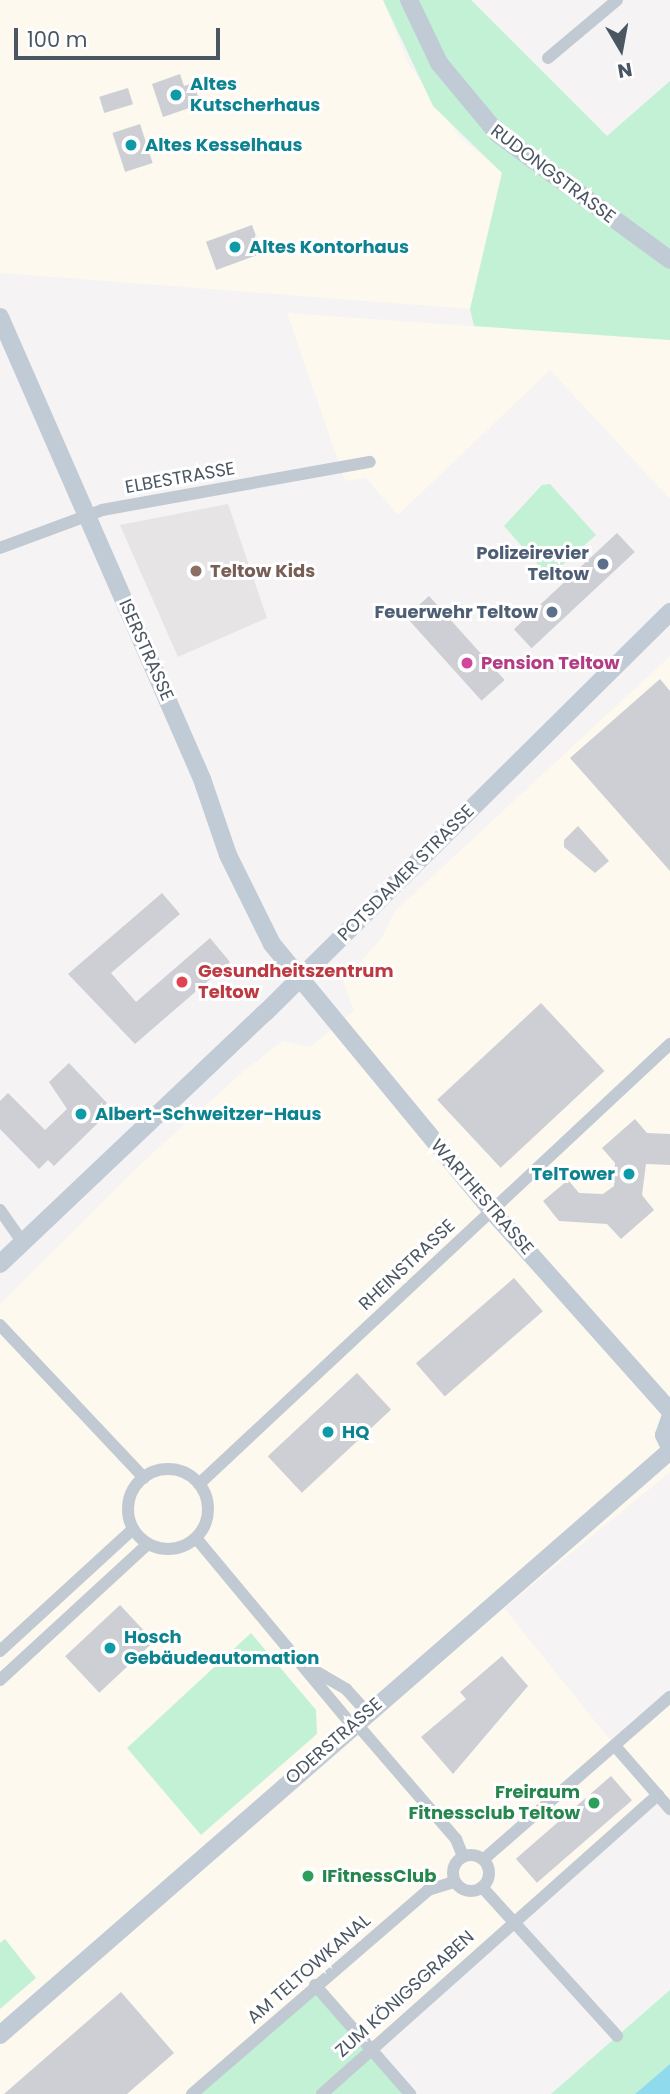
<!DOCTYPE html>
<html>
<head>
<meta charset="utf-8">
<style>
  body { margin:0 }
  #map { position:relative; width:670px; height:2094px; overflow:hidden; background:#f5f3f3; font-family:Poppins,sans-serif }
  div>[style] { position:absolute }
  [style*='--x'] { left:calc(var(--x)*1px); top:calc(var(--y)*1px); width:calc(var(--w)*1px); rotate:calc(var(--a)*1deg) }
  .commercial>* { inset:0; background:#fdf9ef }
  .education>* { inset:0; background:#e6e4e5 }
  .green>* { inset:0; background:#c3f1d5 }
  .water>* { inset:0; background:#90daee }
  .building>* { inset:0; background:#cdcfd5; transform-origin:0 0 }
  .street>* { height:12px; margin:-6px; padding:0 6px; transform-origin:6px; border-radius:6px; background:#c1cad2 }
  .street>.ring { margin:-6px; padding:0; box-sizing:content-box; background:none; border:12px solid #c1cad2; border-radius:50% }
  .secondary>* { height:18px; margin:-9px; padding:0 9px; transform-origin:9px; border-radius:9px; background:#c1cbd6 }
  .dots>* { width:19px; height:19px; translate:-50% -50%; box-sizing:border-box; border:4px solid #fff; border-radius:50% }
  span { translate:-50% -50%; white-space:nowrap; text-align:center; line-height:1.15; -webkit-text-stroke:6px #fff; paint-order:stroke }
  .culture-label { font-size:18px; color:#0d838f; font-weight:700 }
  .left { translate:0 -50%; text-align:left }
  .right { translate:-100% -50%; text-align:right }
  .street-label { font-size:18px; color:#4a5661 }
  .service-label { font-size:18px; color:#4e5e75; font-weight:700 }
  .education-label { font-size:18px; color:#785e54; font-weight:700 }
  .hotel-label { font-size:18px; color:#b23c85; font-weight:700 }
  .health-label { font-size:18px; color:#be3a42; font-weight:700 }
  .leisure-label { font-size:18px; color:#27864d; font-weight:700 }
  .north { position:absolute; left:586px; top:14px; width:70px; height:70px; -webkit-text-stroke:5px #fff; paint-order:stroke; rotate:170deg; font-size:19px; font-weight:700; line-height:28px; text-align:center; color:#4a5661 }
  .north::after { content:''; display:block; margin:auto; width:24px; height:32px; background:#4a5661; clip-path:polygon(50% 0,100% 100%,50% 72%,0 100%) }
  .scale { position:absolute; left:14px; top:28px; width:206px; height:32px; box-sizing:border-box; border:4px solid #4a5661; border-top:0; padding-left:9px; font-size:21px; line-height:24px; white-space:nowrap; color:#4a5661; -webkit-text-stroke:5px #fff; paint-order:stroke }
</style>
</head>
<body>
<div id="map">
  <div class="commercial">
    <i style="clip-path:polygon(0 0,383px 0,408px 63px,460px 137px,502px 172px,470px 309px,0 273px)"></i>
    <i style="clip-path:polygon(287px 313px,670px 340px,670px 499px,550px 370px,398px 515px,366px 478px,345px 481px)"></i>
    <i style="clip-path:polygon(670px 656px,670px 1472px,504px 1608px,615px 1746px,670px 1697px,670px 1809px,658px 1795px,370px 2049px,192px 2094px,0 2094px,0 1304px,143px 1162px,245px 1070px,283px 1041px,310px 1047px,354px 1011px,343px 982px,383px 936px,394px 912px)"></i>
  </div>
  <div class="education">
    <i style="clip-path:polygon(228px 504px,267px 618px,178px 657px,120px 525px)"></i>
  </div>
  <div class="green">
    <i style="clip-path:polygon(383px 0,471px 0,607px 136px,670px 81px,670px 340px,474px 326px,470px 309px,502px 173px,433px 106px)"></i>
    <i style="clip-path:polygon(550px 484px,596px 535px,549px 577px,504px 526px,542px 485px)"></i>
    <i style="clip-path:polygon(251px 1633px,316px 1710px,317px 1734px,201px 1835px,127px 1748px)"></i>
    <i style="clip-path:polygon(5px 1939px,36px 1978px,0 2009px,0 1943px)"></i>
    <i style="clip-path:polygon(315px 1985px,410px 2094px,192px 2094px)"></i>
    <i style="clip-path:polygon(670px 1990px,670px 2064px,635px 2094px,551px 2094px)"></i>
  </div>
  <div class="water">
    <i style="clip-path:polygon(670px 2064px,670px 2094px,635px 2094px)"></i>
  </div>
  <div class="building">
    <i style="clip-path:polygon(180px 74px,184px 86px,193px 83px,201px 104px,163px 117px,152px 84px)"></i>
    <i style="left:128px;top:88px;width:17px;height:30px;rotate:73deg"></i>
    <i style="left:140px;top:124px;width:41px;height:29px;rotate:72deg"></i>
    <i style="left:252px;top:225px;width:30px;height:49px;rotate:70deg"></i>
    <i style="left:617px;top:533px;width:26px;height:141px;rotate:47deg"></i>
    <i style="left:429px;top:596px;width:113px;height:31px;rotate:48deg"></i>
    <i style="clip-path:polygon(660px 679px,670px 691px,670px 871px,570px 758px)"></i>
    <i style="clip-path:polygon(578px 826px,609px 861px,595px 873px,564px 847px,564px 840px)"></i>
    <i style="clip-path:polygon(162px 893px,180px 914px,111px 973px,136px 1002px,210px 938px,230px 962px,135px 1044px,68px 974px)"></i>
    <i style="left:541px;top:1003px;width:93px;height:142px;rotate:47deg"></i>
    <i style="clip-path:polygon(69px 1063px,107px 1103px,98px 1112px,104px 1117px,54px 1166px,48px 1160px,39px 1169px,0 1129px,0 1101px,8px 1093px,45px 1130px,67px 1109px,49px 1082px)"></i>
    <i style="clip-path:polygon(635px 1119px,647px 1133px,670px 1134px,670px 1165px,646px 1164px,642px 1195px,654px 1210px,621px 1239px,607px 1224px,559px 1221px,543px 1201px,568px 1180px,579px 1193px,603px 1194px,614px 1186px,615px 1163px,602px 1148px)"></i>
    <i style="left:514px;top:1278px;width:44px;height:130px;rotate:49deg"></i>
    <i style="left:357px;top:1373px;width:50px;height:122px;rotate:47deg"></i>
    <i style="left:120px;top:1605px;width:50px;height:75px;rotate:47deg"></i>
    <i style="clip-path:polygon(502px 1656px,528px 1686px,453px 1774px,421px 1737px,466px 1699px,460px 1692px)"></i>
    <i style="left:611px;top:1776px;width:32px;height:126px;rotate:49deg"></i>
    <i style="clip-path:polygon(121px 1992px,174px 2053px,127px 2094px,4px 2094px)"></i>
  </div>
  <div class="street">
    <i style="--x:548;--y:58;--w:90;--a:-40"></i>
    <i style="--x:0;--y:548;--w:109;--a:-20.4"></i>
    <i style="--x:102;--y:510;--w:272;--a:-10.2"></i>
    <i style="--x:0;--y:1210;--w:39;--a:55"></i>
    <i style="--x:0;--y:1325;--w:210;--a:46.7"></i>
    <i class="ring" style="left:128px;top:1469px;width:68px;height:68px"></i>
    <i style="--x:199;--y:1484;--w:645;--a:-43.05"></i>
    <i style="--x:196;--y:1538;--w:244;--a:50.2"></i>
    <i style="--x:0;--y:1651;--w:180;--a:-42.5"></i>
    <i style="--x:310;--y:1668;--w:42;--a:30.3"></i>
    <i style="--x:346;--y:1689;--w:31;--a:48"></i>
    <i style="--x:0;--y:1680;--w:201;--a:-42.6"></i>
    <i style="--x:355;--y:1722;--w:155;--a:49.2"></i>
    <i style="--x:456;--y:1839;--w:18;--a:68"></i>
    <i style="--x:615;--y:1746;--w:84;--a:48.9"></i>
    <i class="ring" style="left:453px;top:1855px;width:24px;height:24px"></i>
    <i style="--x:484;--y:1859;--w:247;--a:-41.1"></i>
    <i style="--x:482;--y:1887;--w:201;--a:47.8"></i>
    <i style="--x:315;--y:1985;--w:145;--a:48.9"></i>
    <i style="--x:192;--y:2094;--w:312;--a:-40.8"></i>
    <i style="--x:428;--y:1890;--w:27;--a:-17"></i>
    <i style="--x:322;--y:2094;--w:450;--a:-41.7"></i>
  </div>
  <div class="secondary">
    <i style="--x:409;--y:0;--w:70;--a:64.5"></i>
    <i style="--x:439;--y:63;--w:92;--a:50.3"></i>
    <i style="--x:498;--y:134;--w:213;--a:36.2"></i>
    <i style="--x:0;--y:317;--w:504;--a:66.38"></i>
    <i style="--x:202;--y:779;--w:80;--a:71.1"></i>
    <i style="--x:228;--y:855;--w:99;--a:63.7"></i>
    <i style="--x:272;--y:944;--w:346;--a:50.5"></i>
    <i style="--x:492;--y:1211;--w:268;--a:48.3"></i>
    <i style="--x:0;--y:1264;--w:366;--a:-43.5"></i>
    <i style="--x:266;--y:1012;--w:569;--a:-44.71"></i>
    <i style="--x:670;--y:1418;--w:18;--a:109"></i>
    <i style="--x:664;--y:1435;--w:14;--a:65"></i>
    <i style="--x:0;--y:2035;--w:889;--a:-41.08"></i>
  </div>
  <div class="dots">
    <i style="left:176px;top:95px;background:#0f9aa8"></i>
    <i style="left:131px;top:145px;background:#0f9aa8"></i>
    <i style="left:235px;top:247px;background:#0f9aa8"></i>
    <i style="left:603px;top:564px;background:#5c6f8a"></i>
    <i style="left:196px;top:571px;background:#8d6e63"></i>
    <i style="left:552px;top:612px;background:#5c6f8a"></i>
    <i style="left:467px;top:663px;background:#d1479c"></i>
    <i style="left:182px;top:982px;background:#e0444e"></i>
    <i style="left:81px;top:1114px;background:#0f9aa8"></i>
    <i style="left:629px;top:1174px;background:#0f9aa8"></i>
    <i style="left:328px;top:1432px;background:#0f9aa8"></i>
    <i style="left:110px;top:1648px;background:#0f9aa8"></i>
    <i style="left:594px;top:1803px;background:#2e9e5b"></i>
    <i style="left:308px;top:1876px;background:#2e9e5b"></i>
  </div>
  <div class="culture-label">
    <span class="left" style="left:190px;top:95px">Altes<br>Kutscherhaus</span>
    <span class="left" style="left:145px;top:145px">Altes Kesselhaus</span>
    <span class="left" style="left:249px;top:247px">Altes Kontorhaus</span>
    <span class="left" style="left:95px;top:1114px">Albert-Schweitzer-Haus</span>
    <span class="right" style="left:615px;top:1174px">TelTower</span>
    <span class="left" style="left:342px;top:1432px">HQ</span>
    <span class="left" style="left:124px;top:1648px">Hosch<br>Gebäudeautomation</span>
  </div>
  <div class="street-label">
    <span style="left:553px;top:174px;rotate:37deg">RUDONGSTRASSE</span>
    <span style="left:180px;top:478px;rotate:-10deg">ELBESTRASSE</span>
    <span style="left:146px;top:650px;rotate:66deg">ISERSTRASSE</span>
    <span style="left:406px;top:873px;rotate:-45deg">POTSDAMER STRASSE</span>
    <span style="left:482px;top:1197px;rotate:49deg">WARTHESTRASSE</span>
    <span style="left:407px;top:1265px;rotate:-43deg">RHEINSTRASSE</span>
    <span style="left:334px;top:1741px;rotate:-41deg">ODERSTRASSE</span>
    <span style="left:309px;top:1969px;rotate:-41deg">AM TELTOWKANAL</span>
    <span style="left:405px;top:1994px;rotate:-42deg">ZUM KÖNIGSGRABEN</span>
  </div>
  <div class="service-label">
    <span class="right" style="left:589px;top:564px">Polizeirevier<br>Teltow</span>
    <span class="right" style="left:538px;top:612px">Feuerwehr Teltow</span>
  </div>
  <div class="education-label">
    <span class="left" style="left:210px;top:571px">Teltow Kids</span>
  </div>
  <div class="hotel-label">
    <span class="left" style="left:481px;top:663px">Pension Teltow</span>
  </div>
  <div class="health-label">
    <span class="left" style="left:198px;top:982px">Gesundheitszentrum<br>Teltow</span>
  </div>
  <div class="leisure-label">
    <span class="right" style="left:580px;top:1803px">Freiraum<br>Fitnessclub Teltow</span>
    <span class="left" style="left:322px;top:1876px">IFitnessClub</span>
  </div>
  <div class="north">N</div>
  <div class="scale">100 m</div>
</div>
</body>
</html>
